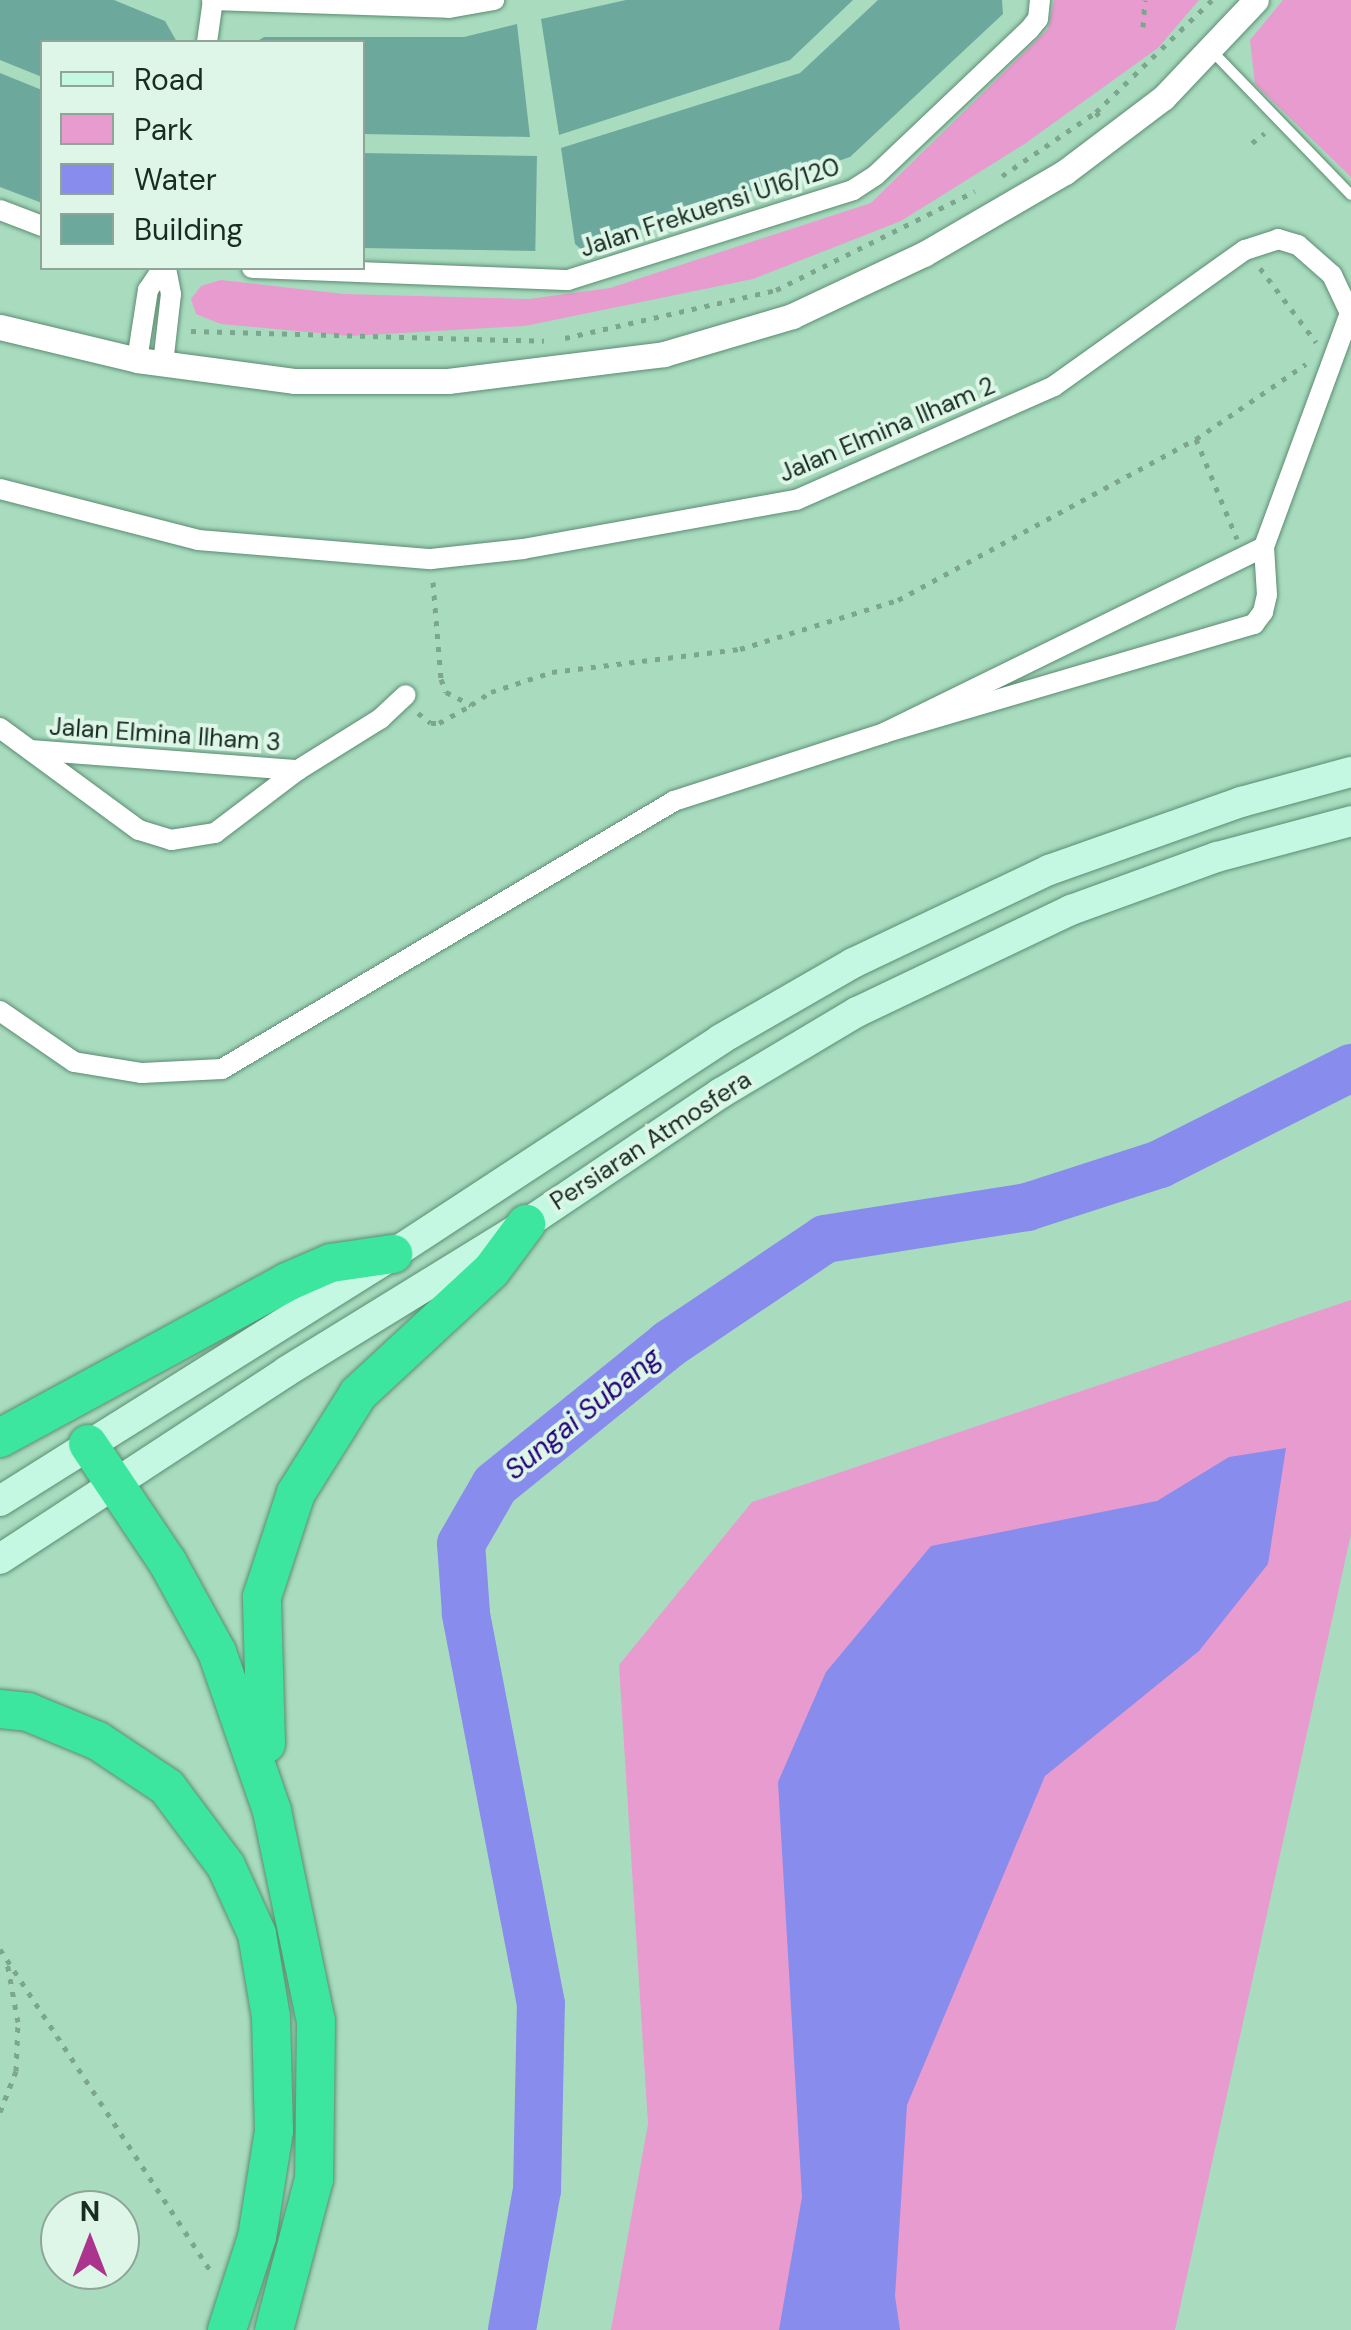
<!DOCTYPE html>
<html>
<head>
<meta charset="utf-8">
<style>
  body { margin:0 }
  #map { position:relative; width:1351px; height:2330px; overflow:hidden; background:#a9dcbf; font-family:"DM Sans",sans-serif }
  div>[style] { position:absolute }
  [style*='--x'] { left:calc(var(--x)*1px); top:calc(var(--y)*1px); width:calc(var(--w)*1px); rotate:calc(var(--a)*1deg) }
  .green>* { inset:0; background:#e89bcf }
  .water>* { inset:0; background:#878ced }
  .river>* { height:48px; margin:-24px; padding:0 24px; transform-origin:24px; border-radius:24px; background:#878ced }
  .building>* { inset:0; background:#6ca99c; transform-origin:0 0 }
  .path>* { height:5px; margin-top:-2.5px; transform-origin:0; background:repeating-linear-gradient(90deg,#7da68f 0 5px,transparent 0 13px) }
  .roads { filter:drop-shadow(0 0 2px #5c8c72) drop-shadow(0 0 2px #5c8c72) }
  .service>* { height:10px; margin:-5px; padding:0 5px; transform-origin:5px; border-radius:5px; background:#fff }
  .minor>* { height:20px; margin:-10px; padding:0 10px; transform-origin:10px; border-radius:10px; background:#fff }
  .tertiary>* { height:25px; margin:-12.5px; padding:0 12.5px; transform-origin:12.5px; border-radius:12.5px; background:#fff }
  .secondary>* { height:30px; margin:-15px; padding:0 15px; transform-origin:15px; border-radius:15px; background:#c4f8e2 }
  .motorway>* { height:38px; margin:-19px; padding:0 19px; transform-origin:19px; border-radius:19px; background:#3ce69e }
  span { translate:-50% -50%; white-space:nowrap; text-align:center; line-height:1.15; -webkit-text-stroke:8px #ddf6e7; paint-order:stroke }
  .street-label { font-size:25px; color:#182c22 }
  .water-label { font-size:28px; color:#25017b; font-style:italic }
  .legend { position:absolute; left:40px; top:40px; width:325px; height:230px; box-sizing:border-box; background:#ddf6e7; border:2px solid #8ea598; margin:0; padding:12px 18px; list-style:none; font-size:30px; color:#182c22 }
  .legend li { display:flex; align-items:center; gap:20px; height:50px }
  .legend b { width:50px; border:2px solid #8ea598 }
  .north { position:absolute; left:40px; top:2190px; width:100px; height:100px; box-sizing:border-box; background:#ddf6e7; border:2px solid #8ea598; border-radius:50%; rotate:0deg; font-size:28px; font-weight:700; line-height:40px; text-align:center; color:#182c22 }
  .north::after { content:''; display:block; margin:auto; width:35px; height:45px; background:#ab358c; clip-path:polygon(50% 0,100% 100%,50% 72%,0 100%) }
</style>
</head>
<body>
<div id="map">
  <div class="green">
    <i style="clip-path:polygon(1054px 0,1199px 0,1158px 48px,1023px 145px,901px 221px,753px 279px,525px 326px,350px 336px,221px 324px,196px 314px,191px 299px,201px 286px,221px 280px,344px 294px,529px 299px,610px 288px,871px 203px,1048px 29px)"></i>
    <i style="clip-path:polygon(1283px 0,1351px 0,1351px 177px,1255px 84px,1250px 40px)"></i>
    <i style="clip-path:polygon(1351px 1300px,1351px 1534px,1175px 2330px,611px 2330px,648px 2124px,619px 1665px,752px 1502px)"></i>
  </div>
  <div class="water">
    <i style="clip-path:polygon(1286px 1448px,1268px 1564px,1199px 1651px,1045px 1776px,907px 2105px,895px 2296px,900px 2330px,779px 2330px,802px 2197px,778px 1782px,826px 1672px,931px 1546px,1157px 1501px,1229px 1457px)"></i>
  </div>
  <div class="river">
    <i style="--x:512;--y:2330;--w:142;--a:-79.9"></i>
    <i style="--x:537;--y:2190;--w:186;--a:-88.8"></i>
    <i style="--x:541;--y:2004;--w:398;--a:-100.9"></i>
    <i style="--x:466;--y:1613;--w:69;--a:-94.1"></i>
    <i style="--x:461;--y:1544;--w:68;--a:-60"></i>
    <i style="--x:495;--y:1485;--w:224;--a:-39"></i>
    <i style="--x:669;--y:1344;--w:188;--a:-33.9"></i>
    <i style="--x:825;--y:1239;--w:205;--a:-9"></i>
    <i style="--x:1027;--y:1207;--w:140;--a:-17.9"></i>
    <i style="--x:1160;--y:1164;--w:214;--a:-26.7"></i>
  </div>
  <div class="building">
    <i style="clip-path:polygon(0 0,114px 0,165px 21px,177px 42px,42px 42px,42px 77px,0 60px)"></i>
    <i style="clip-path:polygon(626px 0,853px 0,790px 60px,559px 135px,541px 19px)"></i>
    <i style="clip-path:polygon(878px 0,1002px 0,1003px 14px,850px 157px,582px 250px,575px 244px,561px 148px,800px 73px)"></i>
    <i style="clip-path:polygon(517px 24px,530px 137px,362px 134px,362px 42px,256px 42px,264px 37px,464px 37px)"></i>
    <i style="clip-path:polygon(0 73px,42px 90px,42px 203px,0 187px)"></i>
    <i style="left:362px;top:153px;width:175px;height:95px;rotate:1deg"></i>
  </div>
  <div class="path">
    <i style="--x:1143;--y:27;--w:27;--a:-86"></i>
    <i style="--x:1096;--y:112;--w:161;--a:-44"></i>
    <i style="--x:1252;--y:143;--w:16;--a:-38"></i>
    <i style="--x:1002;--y:176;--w:114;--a:-34.2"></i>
    <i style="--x:1096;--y:112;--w:5;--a:53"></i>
    <i style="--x:1260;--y:268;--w:93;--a:52.9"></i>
    <i style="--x:191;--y:331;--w:353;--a:1.6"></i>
    <i style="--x:565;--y:338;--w:216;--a:-12.8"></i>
    <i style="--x:776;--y:290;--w:222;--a:-26.4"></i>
    <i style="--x:1196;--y:439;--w:108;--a:67.7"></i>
    <i style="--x:433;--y:582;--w:97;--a:85.3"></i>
    <i style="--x:441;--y:679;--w:14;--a:69"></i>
    <i style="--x:446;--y:692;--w:28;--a:27"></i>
    <i style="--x:471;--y:705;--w:24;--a:-33"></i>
    <i style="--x:491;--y:692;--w:64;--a:-18.2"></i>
    <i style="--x:552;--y:672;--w:189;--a:-7"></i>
    <i style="--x:740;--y:649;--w:165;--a:-17.2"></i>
    <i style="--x:898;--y:600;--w:339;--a:-28.4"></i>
    <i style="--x:1196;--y:439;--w:133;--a:-34.3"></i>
    <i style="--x:418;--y:713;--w:16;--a:38"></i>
    <i style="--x:431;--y:723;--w:8;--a:0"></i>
    <i style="--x:439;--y:723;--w:37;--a:-29"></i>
    <i style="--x:0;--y:1949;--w:387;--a:56.8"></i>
    <i style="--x:0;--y:2112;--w:44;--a:-68.7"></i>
    <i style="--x:16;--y:2071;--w:49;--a:-87.7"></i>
    <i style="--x:18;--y:2022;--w:61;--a:-100.4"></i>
  </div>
  <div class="roads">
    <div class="service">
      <i style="--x:1212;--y:51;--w:200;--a:46"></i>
    </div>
    <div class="minor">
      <i style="--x:212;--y:0;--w:237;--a:1.9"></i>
      <i style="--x:449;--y:8;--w:46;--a:-10.1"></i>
      <i style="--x:207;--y:42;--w:42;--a:-81.9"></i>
      <i style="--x:0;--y:210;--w:45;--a:20.9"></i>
      <i style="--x:252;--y:268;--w:316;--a:2.2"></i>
      <i style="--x:568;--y:280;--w:299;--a:-17.5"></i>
      <i style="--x:853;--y:190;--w:27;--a:-33"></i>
      <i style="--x:876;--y:175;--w:211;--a:-43.5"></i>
      <i style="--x:1029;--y:30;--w:14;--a:-51"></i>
      <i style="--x:1038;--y:19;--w:19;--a:-84"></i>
      <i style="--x:137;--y:360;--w:71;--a:-81.1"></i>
      <i style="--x:148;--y:290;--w:27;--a:-56"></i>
      <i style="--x:163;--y:364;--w:70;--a:-83.5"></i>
      <i style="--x:171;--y:294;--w:26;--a:-101"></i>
      <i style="--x:0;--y:489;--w:204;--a:14.4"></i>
      <i style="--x:198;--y:540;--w:234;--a:4.7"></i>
      <i style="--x:431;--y:559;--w:93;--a:-6.2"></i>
      <i style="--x:523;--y:549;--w:277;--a:-10.2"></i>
      <i style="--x:796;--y:500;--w:282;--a:-23.8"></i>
      <i style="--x:1054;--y:386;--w:234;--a:-35.5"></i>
      <i style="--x:1245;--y:250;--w:35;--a:-18"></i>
      <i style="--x:1278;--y:239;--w:21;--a:17"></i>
      <i style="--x:1298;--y:245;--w:45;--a:41.4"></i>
      <i style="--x:1332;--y:275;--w:42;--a:64.7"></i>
      <i style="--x:1350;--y:313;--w:249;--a:110.2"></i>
      <i style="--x:0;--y:728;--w:172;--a:36.3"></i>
      <i style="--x:139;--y:830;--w:34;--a:17"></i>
      <i style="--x:171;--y:840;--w:45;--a:-9"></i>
      <i style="--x:215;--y:833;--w:104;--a:-37.2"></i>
      <i style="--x:298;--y:770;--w:97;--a:-31.9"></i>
      <i style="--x:380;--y:719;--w:35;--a:-43"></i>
      <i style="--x:30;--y:750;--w:269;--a:4.3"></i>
      <i style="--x:0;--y:1011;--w:90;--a:34.6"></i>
      <i style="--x:74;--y:1062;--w:69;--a:9.2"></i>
      <i style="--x:142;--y:1073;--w:80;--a:-2.9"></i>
      <i style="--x:222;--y:1069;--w:525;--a:-30.66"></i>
      <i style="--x:674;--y:801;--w:221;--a:-17.9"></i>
      <i style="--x:884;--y:733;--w:386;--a:-16.4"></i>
      <i style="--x:1254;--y:624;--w:15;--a:-53"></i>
      <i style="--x:1263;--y:612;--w:17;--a:-77"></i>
      <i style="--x:1267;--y:595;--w:48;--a:-93.6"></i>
      <i style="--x:1264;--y:547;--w:423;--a:153.9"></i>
    </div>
    <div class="tertiary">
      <i style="--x:0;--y:327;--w:141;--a:13.5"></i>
      <i style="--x:137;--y:360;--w:158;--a:7.6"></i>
      <i style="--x:294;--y:381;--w:154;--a:0"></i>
      <i style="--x:448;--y:381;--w:218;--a:-7.1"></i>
      <i style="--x:664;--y:354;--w:134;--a:-16.5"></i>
      <i style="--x:792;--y:316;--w:146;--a:-25.2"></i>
      <i style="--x:924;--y:254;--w:163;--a:-30.2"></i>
      <i style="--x:1065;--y:172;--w:123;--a:-37.1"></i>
      <i style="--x:1163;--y:98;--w:135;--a:-46.5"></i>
    </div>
    <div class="secondary">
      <i style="--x:0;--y:1501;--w:464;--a:-32.1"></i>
      <i style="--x:393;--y:1254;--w:392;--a:-33.2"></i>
      <i style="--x:721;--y:1039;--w:152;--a:-29.9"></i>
      <i style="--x:853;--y:963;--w:217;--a:-25.4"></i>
      <i style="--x:1049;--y:870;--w:204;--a:-19.5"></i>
      <i style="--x:1241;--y:802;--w:114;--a:-15.3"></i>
      <i style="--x:0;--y:1559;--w:343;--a:-33.2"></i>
      <i style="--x:287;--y:1371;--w:281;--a:-31.6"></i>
      <i style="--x:526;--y:1224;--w:235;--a:-33.9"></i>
      <i style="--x:721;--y:1093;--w:158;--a:-30.8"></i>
      <i style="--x:857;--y:1012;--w:237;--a:-25.5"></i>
      <i style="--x:1071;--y:910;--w:155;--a:-20"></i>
      <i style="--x:1217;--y:857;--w:139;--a:-15"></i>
    </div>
    <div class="motorway">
      <i style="--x:0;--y:1438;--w:327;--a:-28.5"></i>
      <i style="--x:287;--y:1282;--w:48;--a:-23.4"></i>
      <i style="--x:331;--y:1263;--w:63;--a:-8.3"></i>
      <i style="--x:88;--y:1444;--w:143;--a:56.1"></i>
      <i style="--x:168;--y:1563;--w:102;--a:61.2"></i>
      <i style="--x:217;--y:1652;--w:168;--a:70.9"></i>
      <i style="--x:272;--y:1811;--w:215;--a:78.2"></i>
      <i style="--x:316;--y:2021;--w:158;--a:90.7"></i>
      <i style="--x:314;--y:2179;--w:156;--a:104.8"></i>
      <i style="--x:0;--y:1709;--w:28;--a:6"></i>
      <i style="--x:28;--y:1712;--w:76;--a:22.5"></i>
      <i style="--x:98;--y:1741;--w:83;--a:33.7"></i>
      <i style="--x:167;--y:1787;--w:99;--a:53.2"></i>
      <i style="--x:226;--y:1866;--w:75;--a:65.5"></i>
      <i style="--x:257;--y:1934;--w:84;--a:80.4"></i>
      <i style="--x:271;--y:2017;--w:114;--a:88.5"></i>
      <i style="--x:274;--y:2131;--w:107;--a:99.1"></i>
      <i style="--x:257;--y:2237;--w:98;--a:107.9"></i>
      <i style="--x:266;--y:1744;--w:147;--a:-91.6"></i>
      <i style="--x:262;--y:1597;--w:109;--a:-71.9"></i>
      <i style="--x:296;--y:1493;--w:117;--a:-57.9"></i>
      <i style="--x:358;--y:1394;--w:181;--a:-42.8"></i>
      <i style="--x:491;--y:1271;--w:59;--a:-53.3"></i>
    </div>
  </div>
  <div class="street-label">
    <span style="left:710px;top:208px;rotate:-18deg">Jalan Frekuensi U16/120</span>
    <span style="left:887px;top:430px;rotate:-23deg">Jalan Elmina Ilham 2</span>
    <span style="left:165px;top:735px;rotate:4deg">Jalan Elmina Ilham 3</span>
    <span style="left:651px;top:1141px;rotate:-33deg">Persiaran Atmosfera</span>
  </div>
  <div class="water-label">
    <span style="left:583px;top:1414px;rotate:-39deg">Sungai Subang</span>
  </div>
  <ul class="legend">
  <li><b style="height:12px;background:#c4f8e2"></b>Road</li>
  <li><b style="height:28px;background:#e89bcf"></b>Park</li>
  <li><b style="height:28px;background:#878ced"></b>Water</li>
  <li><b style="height:28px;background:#6ca99c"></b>Building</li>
  </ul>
  <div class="north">N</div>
</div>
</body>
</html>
